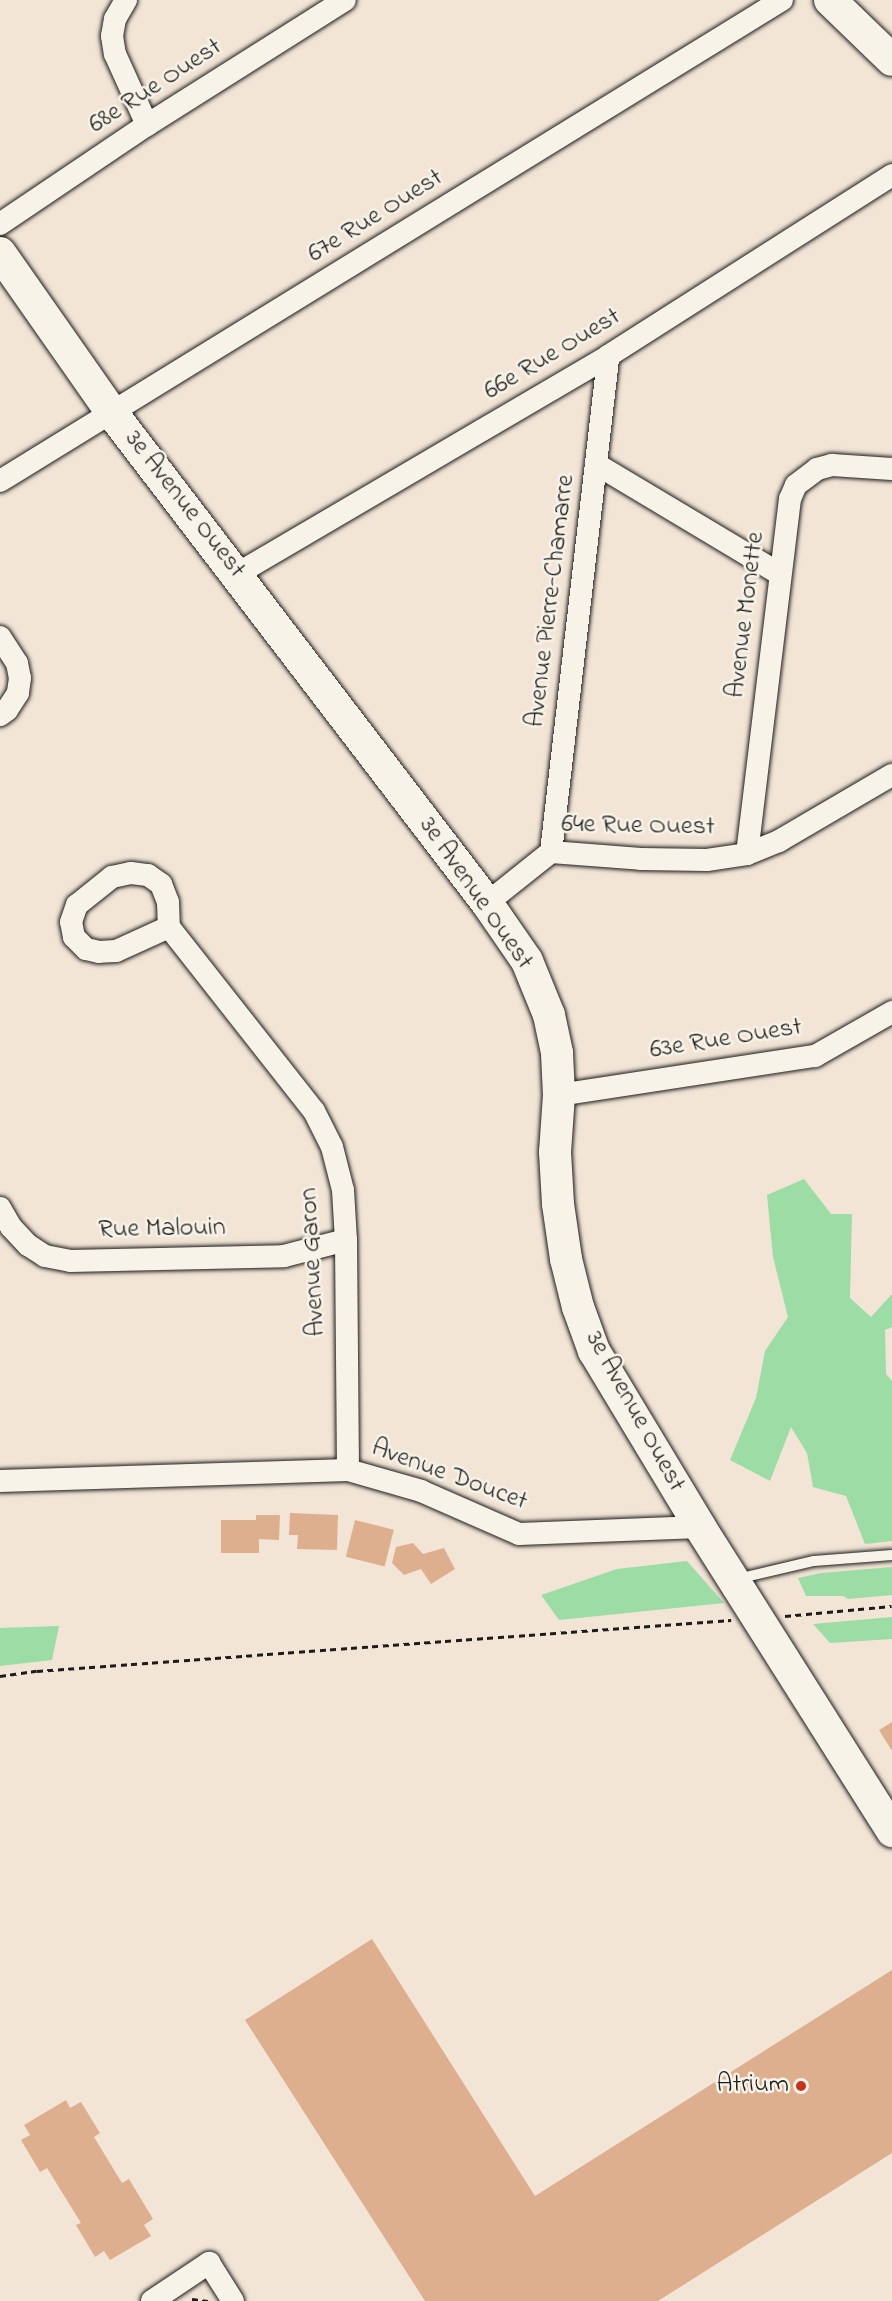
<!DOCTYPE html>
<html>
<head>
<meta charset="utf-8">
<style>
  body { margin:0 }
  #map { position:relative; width:892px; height:2301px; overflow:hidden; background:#f2e5d6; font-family:"Indie Flower",sans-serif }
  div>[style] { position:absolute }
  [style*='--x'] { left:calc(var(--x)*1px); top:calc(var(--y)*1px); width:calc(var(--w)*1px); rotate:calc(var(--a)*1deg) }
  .green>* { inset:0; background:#9cdca5 }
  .building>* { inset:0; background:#deaf8f; transform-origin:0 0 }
  .path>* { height:3px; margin-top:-1.5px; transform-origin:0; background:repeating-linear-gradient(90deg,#1c1c1c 0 6px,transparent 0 10.5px) }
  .roads { filter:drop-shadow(0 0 2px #1c1c1c) drop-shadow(0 0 2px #1c1c1c) }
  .lane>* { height:10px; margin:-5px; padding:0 5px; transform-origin:5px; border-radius:5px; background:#f7f3e8 }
  .street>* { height:22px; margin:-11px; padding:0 11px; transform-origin:11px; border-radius:11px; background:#f7f3e8 }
  .secondary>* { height:32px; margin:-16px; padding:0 16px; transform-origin:16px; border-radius:16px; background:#f7f3e8 }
  .dots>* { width:16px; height:16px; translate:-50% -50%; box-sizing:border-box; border:3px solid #f7f3e8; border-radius:50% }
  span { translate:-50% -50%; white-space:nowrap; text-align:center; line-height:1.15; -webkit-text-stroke:5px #f7f3e8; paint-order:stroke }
  .street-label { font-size:26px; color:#1c1c1c }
  .poi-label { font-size:26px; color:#1c1c1c }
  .right { translate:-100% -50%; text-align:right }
</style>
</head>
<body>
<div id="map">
  <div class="green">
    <i style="clip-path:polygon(804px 1179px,831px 1214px,852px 1214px,850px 1298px,871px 1317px,892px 1294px,892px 1327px,885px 1330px,886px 1374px,892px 1381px,892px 1541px,865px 1544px,846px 1496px,813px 1487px,807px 1453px,791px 1427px,770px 1481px,730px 1460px,756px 1398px,765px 1351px,788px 1317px,773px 1257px,767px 1195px)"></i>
    <i style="clip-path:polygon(687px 1561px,724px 1603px,559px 1620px,541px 1595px,617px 1569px)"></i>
    <i style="clip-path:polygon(892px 1567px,892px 1595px,848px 1599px,843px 1596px,806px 1596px,798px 1578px,821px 1573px)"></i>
    <i style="clip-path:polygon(892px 1617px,892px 1639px,830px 1643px,813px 1624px)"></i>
    <i style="clip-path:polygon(59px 1626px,52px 1660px,0 1666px,0 1628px)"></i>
  </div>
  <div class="building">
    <i style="clip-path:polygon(290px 1513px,338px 1515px,337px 1550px,297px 1549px,298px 1535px,289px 1535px)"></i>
    <i style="clip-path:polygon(256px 1515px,280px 1515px,279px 1540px,259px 1539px,259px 1553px,221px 1553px,221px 1520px,256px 1520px)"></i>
    <i style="left:355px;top:1520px;width:40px;height:38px;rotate:14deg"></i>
    <i style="clip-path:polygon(413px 1543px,423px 1554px,444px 1548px,455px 1569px,431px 1584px,421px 1569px,404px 1575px,392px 1563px,396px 1547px)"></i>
    <i style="clip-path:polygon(892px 1722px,892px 1751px,879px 1730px)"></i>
    <i style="clip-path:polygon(372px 1939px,535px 2196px,892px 1970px,892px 2153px,658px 2301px,425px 2301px,245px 2020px)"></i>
    <i style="clip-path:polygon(66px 2100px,70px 2108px,81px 2102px,100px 2133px,94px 2137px,122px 2183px,129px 2179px,153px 2219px,144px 2225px,151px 2236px,110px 2260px,104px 2251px,95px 2257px,76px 2225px,81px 2223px,47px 2168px,40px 2172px,21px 2140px,30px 2135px,24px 2125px)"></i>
  </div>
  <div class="path">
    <i style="--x:785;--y:1616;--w:107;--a:-5.3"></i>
    <i style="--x:0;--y:1676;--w:37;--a:-8"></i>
    <i style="--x:37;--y:1671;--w:696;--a:-4.2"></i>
    <i style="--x:192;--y:2299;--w:16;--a:7"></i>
  </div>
  <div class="roads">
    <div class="lane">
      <i style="--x:737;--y:1579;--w:79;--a:-13.2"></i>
      <i style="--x:814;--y:1561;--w:78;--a:-4.4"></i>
    </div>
    <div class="street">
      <i style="--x:126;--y:0;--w:22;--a:120"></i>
      <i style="--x:115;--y:19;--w:17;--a:100"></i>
      <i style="--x:112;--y:36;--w:18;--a:81"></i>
      <i style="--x:115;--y:54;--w:78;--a:65.7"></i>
      <i style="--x:0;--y:224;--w:177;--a:-34"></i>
      <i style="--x:147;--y:125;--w:234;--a:-32.3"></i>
      <i style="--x:596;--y:464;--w:214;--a:30.9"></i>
      <i style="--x:0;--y:481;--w:918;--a:-31.6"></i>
      <i style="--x:237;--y:574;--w:430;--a:-30.4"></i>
      <i style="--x:608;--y:356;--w:337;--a:-32.5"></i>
      <i style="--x:0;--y:637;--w:31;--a:57"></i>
      <i style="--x:17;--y:663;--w:15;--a:79"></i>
      <i style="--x:20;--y:678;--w:15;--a:98"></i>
      <i style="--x:18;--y:693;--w:20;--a:123"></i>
      <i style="--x:7;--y:710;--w:9;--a:144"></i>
      <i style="--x:551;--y:852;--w:499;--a:-83.4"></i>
      <i style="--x:747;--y:854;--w:358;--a:-83.1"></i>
      <i style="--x:790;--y:499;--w:15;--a:-67"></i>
      <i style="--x:796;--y:485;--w:26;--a:-37"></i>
      <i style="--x:817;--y:469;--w:16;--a:-15"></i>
      <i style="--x:832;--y:465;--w:60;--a:3.8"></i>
      <i style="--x:487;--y:903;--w:82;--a:-38.6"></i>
      <i style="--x:551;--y:852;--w:90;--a:4.4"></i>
      <i style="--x:641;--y:859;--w:66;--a:0.9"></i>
      <i style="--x:707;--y:860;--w:40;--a:-8.5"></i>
      <i style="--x:747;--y:854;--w:35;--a:-22"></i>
      <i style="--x:779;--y:841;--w:131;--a:-30.3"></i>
      <i style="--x:169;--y:927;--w:58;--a:155.6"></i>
      <i style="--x:116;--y:951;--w:17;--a:177"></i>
      <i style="--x:99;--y:952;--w:13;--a:-167"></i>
      <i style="--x:86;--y:949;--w:17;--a:-135"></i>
      <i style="--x:74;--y:937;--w:15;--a:-101"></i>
      <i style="--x:71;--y:922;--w:18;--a:-71"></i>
      <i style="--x:77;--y:905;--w:45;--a:-38.7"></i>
      <i style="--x:112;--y:877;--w:19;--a:-12"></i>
      <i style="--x:131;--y:873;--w:17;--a:7"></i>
      <i style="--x:148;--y:875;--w:16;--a:35"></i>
      <i style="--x:161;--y:884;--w:19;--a:69"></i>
      <i style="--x:168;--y:902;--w:25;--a:88"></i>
      <i style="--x:169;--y:927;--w:234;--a:51.8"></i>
      <i style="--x:314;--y:1111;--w:40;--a:63.4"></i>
      <i style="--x:332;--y:1147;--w:44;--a:75.7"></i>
      <i style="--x:343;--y:1190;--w:50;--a:86.6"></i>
      <i style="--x:346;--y:1240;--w:230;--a:89.5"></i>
      <i style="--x:559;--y:1095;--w:259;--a:-8.7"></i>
      <i style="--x:815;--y:1056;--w:89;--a:-29.7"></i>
      <i style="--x:0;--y:1208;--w:22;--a:60"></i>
      <i style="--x:11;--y:1227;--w:25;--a:47"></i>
      <i style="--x:28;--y:1245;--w:20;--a:33"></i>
      <i style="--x:45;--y:1256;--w:25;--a:11"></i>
      <i style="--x:70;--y:1261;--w:214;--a:-1.3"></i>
      <i style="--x:284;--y:1256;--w:64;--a:-14.5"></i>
      <i style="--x:0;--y:1481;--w:348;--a:-1.8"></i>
      <i style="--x:348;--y:1470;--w:76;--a:16"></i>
      <i style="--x:421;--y:1491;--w:107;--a:23.7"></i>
      <i style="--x:519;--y:1534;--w:181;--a:-2.2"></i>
      <i style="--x:152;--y:2301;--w:69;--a:-33.7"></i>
      <i style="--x:209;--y:2263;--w:45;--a:57.7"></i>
    </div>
    <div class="secondary">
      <i style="--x:830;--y:0;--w:86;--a:44.1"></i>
      <i style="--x:0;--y:253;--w:195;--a:55"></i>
      <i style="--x:112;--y:413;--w:617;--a:52.57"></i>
      <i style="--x:487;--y:903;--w:70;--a:55.4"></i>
      <i style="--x:527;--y:961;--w:58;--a:67.8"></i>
      <i style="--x:549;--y:1015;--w:39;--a:78"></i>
      <i style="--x:557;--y:1053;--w:42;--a:87.3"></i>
      <i style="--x:559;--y:1095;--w:57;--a:94"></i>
      <i style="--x:555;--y:1152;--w:52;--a:86.7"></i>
      <i style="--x:558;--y:1204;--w:56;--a:81.7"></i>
      <i style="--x:566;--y:1259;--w:49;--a:76"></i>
      <i style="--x:578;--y:1307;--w:47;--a:70"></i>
      <i style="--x:594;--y:1351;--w:205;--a:58.9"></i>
      <i style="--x:700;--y:1527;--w:360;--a:57.7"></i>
    </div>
  </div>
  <div class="dots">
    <i style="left:801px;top:2086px;background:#c8321e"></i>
  </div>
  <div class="street-label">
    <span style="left:156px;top:87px;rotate:-33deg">68e Rue Ouest</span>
    <span style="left:376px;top:217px;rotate:-32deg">67e Rue Ouest</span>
    <span style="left:553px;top:355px;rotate:-31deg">66e Rue Ouest</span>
    <span style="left:184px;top:505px;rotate:52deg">3e Avenue Ouest</span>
    <span style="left:552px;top:601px;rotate:-83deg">Avenue Pierre-Chamarre</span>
    <span style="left:747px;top:615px;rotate:-83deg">Avenue Monette</span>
    <span style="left:638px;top:827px;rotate:1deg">64e Rue Ouest</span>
    <span style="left:475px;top:894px;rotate:55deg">3e Avenue Ouest</span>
    <span style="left:726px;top:1040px;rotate:-9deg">63e Rue Ouest</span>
    <span style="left:162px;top:1230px;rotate:-1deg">Rue Malouin</span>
    <span style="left:314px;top:1262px;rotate:-93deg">Avenue Garon</span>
    <span style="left:634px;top:1412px;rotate:61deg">3e Avenue Ouest</span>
    <span style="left:449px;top:1476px;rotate:20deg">Avenue Doucet</span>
  </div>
  <div class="poi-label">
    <span class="right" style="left:789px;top:2086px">Atrium</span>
  </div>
</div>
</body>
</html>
